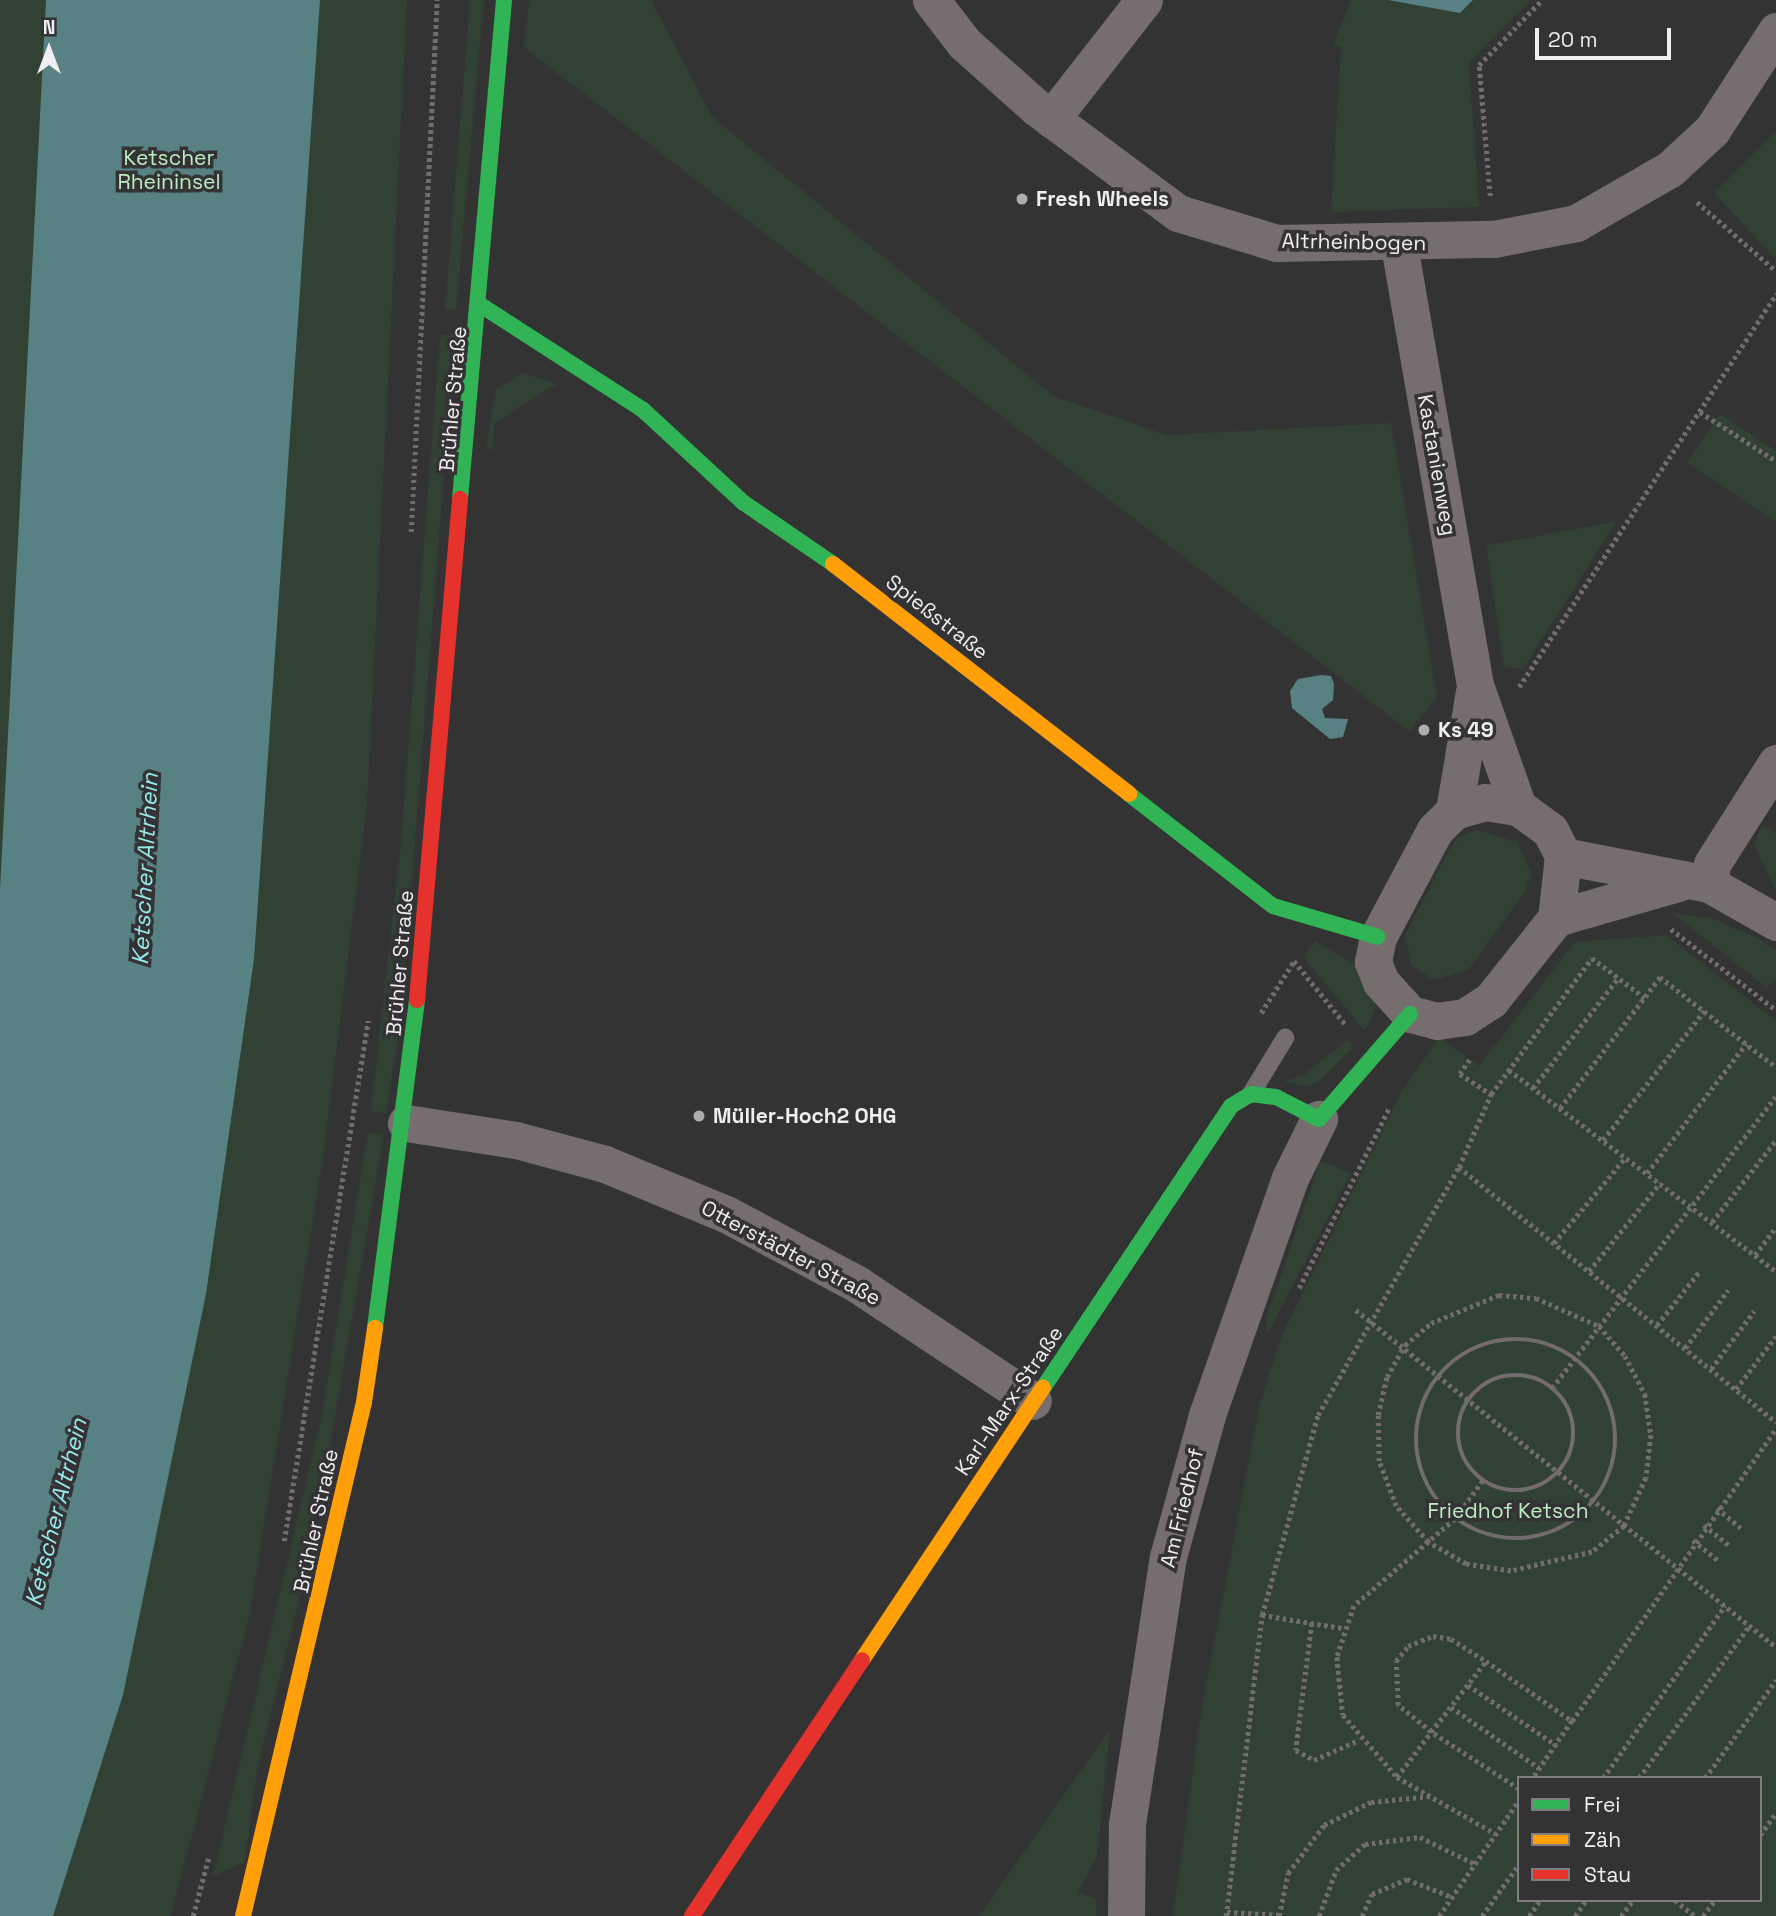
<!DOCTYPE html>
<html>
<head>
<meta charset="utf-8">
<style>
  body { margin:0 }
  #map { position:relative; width:1776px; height:1916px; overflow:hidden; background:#343334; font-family:"Space Grotesk",sans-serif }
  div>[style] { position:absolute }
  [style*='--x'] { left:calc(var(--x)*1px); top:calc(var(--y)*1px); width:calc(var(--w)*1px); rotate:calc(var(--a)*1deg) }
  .green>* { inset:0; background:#314234 }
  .water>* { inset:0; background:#578182 }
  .path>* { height:4.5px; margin-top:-2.25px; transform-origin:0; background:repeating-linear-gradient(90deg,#726c6d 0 3.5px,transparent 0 7px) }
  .path>.ring { margin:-2.25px; padding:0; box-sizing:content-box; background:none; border:4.5px solid #726c6d; border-radius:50% }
  .lane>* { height:18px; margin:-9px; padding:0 9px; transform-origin:9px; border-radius:9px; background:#766d6e }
  .street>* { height:37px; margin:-18.5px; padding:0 18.5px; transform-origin:18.5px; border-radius:18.5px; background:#766d6e }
  .fast>* { height:16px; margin:-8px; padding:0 8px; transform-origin:8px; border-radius:8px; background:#30b455 }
  .slow>* { height:16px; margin:-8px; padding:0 8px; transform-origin:8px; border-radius:8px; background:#ff9f0a }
  .jam>* { height:16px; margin:-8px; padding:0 8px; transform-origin:8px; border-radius:8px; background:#e5322d }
  .dots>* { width:19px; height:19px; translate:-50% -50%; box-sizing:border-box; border:4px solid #353235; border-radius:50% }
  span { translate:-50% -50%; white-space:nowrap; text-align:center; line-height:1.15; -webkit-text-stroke:7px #353235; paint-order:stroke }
  .park-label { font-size:21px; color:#bbeec1 }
  .poi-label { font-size:21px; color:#f0eef0; font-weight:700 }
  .left { translate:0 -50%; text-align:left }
  .street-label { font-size:21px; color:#f0eef0 }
  .water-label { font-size:23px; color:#97eaeb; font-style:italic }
  .legend { position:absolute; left:1517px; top:1776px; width:245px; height:126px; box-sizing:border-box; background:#353235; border:2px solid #807d80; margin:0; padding:9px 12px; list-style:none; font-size:21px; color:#f0eef0 }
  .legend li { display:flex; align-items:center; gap:14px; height:35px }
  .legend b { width:35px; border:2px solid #807d80 }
  .north { position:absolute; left:14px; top:14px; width:70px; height:70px; -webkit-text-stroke:5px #353235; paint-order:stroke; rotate:0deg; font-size:19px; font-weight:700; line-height:28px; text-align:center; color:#f0eef0 }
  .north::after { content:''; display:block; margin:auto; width:24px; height:32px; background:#f0eef0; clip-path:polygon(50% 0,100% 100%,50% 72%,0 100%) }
  .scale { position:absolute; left:1535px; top:28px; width:136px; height:32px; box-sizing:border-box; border:4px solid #f0eef0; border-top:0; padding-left:9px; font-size:21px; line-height:24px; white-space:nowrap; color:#f0eef0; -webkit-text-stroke:5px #353235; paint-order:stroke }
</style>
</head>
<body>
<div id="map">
  <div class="green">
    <i style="clip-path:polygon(0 0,407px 0,367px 804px,324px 1151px,250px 1613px,171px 1916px,0 1916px)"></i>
    <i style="clip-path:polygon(470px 0,484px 0,456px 310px,445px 310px)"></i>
    <i style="clip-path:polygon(529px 0,651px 0,712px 117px,1053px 396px,1167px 435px,1391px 423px,1437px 697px,1409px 731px,524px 47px)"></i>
    <i style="clip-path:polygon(1351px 0,1530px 0,1469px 63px,1479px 207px,1331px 212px,1341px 47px,1333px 45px)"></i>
    <i style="clip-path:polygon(1776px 131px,1776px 259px,1714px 193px)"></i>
    <i style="clip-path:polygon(440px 335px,455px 335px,401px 1020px,386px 1113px,371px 1111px,401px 842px)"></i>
    <i style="clip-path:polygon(523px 373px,556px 384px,494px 423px,493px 449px,486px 449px,496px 389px)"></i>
    <i style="clip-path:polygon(1720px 414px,1776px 451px,1776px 522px,1687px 462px)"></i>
    <i style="clip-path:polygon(1616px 522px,1523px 669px,1504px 667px,1486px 545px)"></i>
    <i style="clip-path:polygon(1763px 824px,1776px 833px,1776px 891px,1754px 844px)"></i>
    <i style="clip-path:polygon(1477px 830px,1517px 842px,1531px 872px,1526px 890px,1469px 969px,1434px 980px,1411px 965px,1405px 935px,1449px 850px,1459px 837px)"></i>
    <i style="clip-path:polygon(1673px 913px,1714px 919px,1763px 941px,1776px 951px,1776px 978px,1767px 988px)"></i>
    <i style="clip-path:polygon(evenodd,1666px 935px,1776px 1021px,1776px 1916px,1173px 1916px,1201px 1712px,1259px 1407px,1282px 1335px,1403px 1089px,1439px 1038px,1479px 1066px,1575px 942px,1666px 935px,1519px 1778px,1760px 1778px,1760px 1900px,1519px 1900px,1519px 1778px)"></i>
    <i style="clip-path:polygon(1315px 941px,1365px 970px,1376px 1006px,1365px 1031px,1303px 957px)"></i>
    <i style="clip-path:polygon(1347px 1040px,1354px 1047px,1319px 1081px,1307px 1087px,1284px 1081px,1304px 1075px)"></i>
    <i style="clip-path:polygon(368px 1132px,384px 1135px,314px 1538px,257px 1769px,245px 1862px,213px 1876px,322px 1414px)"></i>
    <i style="clip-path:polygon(1320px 1161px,1351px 1173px,1267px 1335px,1266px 1320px)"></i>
    <i style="clip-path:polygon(1110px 1729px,1097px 1856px,1078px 1892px,1096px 1899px,1096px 1916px,979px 1916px)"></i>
  </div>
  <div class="water">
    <i style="clip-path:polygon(46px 0,320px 0,254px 959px,206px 1294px,123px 1695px,53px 1916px,0 1916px,0 890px)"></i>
    <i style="clip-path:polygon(1388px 0,1473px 0,1460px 13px)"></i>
    <i style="clip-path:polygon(1321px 675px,1331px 676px,1334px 684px,1333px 700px,1322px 709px,1325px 718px,1348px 719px,1343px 737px,1330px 739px,1292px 708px,1290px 691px,1298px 679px)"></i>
  </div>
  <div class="path">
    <i style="--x:1490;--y:196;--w:131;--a:-94.8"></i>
    <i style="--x:1479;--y:65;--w:91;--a:-45.9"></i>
    <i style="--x:1697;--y:202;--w:105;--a:41.1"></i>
    <i style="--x:1700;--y:412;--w:90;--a:32.8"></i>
    <i style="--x:411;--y:532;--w:533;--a:-87.2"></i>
    <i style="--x:1519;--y:687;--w:470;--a:-56.8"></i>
    <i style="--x:1671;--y:929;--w:133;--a:37.6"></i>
    <i style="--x:1261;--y:1013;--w:62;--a:-57.6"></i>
    <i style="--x:1294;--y:961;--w:82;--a:50.9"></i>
    <i style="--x:1470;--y:1060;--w:17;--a:126"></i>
    <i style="--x:1460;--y:1074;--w:37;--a:33"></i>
    <i style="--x:1491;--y:1094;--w:169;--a:-53.4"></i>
    <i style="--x:1592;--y:958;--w:66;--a:37"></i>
    <i style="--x:1509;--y:1070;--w:334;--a:37"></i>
    <i style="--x:1533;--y:1088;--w:139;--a:-52.3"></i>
    <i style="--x:1560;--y:1108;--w:165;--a:-52.6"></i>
    <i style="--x:1660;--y:977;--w:147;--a:37.8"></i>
    <i style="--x:1603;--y:1140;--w:164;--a:-51.9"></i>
    <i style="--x:1459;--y:1167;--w:407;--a:38.8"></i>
    <i style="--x:1647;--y:1173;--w:163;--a:-52.5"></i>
    <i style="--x:1712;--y:1222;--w:104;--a:-52"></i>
    <i style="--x:1554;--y:1243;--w:112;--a:-50.1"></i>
    <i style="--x:1755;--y:1255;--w:35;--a:-53"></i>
    <i style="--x:1589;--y:1271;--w:113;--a:-51.1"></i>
    <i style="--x:1299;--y:1288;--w:201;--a:-63.4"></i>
    <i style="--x:1499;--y:1295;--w:37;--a:5"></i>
    <i style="--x:1536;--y:1298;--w:69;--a:24"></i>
    <i style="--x:1599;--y:1326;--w:40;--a:49"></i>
    <i style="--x:1625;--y:1356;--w:43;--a:62.2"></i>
    <i style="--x:1645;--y:1394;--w:41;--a:81.7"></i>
    <i style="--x:1651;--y:1435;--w:43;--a:96.6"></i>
    <i style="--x:1646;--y:1478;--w:53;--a:114.6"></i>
    <i style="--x:1624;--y:1526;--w:41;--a:140.9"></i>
    <i style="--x:1592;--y:1552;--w:83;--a:166.8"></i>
    <i style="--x:1511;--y:1571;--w:46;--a:-171.2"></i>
    <i style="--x:1466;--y:1564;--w:44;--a:-149.9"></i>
    <i style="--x:1428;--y:1542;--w:48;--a:-131.6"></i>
    <i style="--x:1396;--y:1506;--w:48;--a:-110.7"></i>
    <i style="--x:1379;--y:1461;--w:46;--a:-91.2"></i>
    <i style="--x:1378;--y:1415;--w:39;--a:-77"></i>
    <i style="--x:1387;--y:1377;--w:37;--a:-61"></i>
    <i style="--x:1405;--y:1345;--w:34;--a:-40"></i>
    <i style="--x:1431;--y:1323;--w:74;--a:-22.4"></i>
    <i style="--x:1356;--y:1310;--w:538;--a:38.74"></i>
    <i style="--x:1657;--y:1325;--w:68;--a:-51.6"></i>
    <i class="ring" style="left:1416px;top:1339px;width:195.5px;height:195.5px"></i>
    <i style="--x:1685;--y:1348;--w:72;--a:-53.4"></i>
    <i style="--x:1711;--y:1369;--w:72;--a:-53.4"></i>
    <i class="ring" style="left:1458px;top:1375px;width:111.5px;height:111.5px"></i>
    <i style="--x:1552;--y:1388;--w:368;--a:-52.5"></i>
    <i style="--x:1736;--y:1389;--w:66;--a:-53"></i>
    <i style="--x:1483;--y:1481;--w:47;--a:126.4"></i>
    <i style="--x:1455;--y:1519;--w:133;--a:139.3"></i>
    <i style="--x:1354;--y:1606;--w:54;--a:108.4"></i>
    <i style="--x:1337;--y:1657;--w:58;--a:84.1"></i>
    <i style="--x:1343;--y:1715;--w:82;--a:48.9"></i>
    <i style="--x:1397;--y:1777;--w:56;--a:-52.9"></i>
    <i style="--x:1431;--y:1732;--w:43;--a:-140.7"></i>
    <i style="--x:1398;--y:1705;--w:44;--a:-92.6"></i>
    <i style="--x:1396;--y:1661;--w:19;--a:-51"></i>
    <i style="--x:1408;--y:1646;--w:27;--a:-22"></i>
    <i style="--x:1433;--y:1636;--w:18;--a:9"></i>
    <i style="--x:1451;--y:1639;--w:41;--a:32.2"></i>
    <i style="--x:1717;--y:1508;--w:31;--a:40"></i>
    <i style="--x:1704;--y:1525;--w:32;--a:39"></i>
    <i style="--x:1693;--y:1540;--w:32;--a:39"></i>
    <i style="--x:284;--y:1541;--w:527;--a:-80.82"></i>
    <i style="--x:1262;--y:1615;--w:81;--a:9.2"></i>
    <i style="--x:1312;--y:1623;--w:128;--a:97.2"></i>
    <i style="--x:1296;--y:1750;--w:21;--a:29"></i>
    <i style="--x:1314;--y:1760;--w:49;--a:-24"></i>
    <i style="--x:1468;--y:1685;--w:107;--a:34.3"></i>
    <i style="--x:1451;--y:1707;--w:107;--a:34.7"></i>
    <i style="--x:1572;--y:1721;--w:356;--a:-55.1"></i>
    <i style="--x:1397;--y:1777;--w:114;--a:29.9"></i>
    <i style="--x:1603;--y:1778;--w:211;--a:-54.7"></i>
    <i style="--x:1639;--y:1778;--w:188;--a:-54.1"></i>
    <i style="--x:1705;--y:1778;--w:121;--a:-54.1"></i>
    <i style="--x:1519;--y:1789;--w:105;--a:-147.1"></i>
    <i style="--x:1431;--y:1732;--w:90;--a:-52.2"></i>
    <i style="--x:1486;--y:1661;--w:105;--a:34.9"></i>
    <i style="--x:1572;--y:1721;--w:69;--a:124.4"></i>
    <i style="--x:1760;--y:1835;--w:27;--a:-54"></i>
    <i style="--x:1675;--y:1900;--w:26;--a:39"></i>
    <i style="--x:1227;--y:1912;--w:52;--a:3.3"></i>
    <i style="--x:193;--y:1916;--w:62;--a:-75.1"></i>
    <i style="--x:1226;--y:1916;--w:303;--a:-83.2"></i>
    <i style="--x:1262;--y:1615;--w:208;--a:-74.4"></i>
    <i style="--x:1318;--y:1415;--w:285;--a:-60.4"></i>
    <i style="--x:1459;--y:1167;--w:80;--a:-66.3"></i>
    <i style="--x:1279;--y:1916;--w:44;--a:-78.2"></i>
    <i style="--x:1288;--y:1873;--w:60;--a:-53.1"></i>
    <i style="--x:1324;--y:1825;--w:52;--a:-26.1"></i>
    <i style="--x:1371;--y:1802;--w:60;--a:-5.7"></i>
    <i style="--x:1319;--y:1916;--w:49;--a:-69.7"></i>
    <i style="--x:1336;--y:1870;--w:39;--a:-42"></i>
    <i style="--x:1365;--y:1844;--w:55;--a:-7.3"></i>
    <i style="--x:1420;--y:1837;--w:61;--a:26.1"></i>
    <i style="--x:1362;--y:1916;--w:24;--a:-66"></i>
    <i style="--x:1372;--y:1894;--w:38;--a:-23"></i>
    <i style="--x:1407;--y:1879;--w:48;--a:21.8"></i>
    <i style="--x:1439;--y:1916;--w:141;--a:-55.4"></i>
    <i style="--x:1482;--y:1916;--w:64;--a:-54.6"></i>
    <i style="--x:1529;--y:1916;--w:19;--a:-55"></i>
    <i style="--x:1575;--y:1916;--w:19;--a:-55"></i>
    <i style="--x:1621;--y:1916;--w:20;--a:-53"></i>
    <i style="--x:1703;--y:1916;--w:20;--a:-53"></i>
  </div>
  <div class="lane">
    <i style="--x:1251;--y:1094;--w:66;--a:-58.7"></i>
  </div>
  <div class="street">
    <i style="--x:931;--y:0;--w:54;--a:52.5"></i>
    <i style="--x:964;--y:43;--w:98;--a:41.7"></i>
    <i style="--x:1037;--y:108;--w:176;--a:36.7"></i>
    <i style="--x:1178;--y:213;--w:103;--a:16.9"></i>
    <i style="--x:1277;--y:243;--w:217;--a:-1.1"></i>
    <i style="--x:1494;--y:239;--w:84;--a:-11"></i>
    <i style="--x:1576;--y:223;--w:108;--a:-29.9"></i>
    <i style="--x:1670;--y:169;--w:57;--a:-42.9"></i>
    <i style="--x:1712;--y:130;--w:118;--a:-57.1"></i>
    <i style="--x:1051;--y:119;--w:151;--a:-52"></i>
    <i style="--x:1399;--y:245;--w:447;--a:80.2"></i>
    <i style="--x:1475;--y:685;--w:129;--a:70.6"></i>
    <i style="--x:1485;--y:802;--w:33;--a:9"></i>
    <i style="--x:1518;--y:807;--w:39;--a:36"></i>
    <i style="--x:1550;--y:830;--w:29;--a:63"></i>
    <i style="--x:1563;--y:856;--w:62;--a:96.4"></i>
    <i style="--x:1556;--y:918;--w:105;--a:128.4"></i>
    <i style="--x:1491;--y:1000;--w:31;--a:147"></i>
    <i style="--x:1465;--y:1017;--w:28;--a:172"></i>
    <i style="--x:1437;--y:1021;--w:28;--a:-165"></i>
    <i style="--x:1410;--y:1014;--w:43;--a:-132.2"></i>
    <i style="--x:1381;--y:982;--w:22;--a:-112"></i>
    <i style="--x:1373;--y:962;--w:25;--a:-79"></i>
    <i style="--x:1378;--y:937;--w:121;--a:-62"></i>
    <i style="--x:1435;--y:830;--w:27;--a:-45"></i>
    <i style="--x:1454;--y:811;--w:32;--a:-16"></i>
    <i style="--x:1454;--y:811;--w:121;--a:-80.5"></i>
    <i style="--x:1563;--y:856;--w:149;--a:10.9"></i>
    <i style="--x:1709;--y:884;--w:77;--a:29.6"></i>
    <i style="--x:1709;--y:884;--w:20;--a:-81"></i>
    <i style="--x:1712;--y:864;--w:120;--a:-57.6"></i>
    <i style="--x:1556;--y:918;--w:127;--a:-16"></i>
    <i style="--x:406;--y:1123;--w:111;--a:8.8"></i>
    <i style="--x:516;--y:1140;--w:92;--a:15.1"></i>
    <i style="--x:605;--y:1164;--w:131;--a:22.5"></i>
    <i style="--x:726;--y:1214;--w:149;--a:28.1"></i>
    <i style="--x:857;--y:1284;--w:211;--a:33.6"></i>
    <i style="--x:1126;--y:1916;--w:92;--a:-89.4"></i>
    <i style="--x:1127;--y:1824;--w:270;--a:-81.3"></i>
    <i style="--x:1168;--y:1557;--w:147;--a:-74.6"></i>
    <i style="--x:1207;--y:1415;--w:251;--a:-70.7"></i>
    <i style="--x:1290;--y:1178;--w:66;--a:-63.8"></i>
  </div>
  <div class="fast">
    <i style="--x:482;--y:306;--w:190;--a:32.8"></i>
    <i style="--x:642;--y:409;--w:139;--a:42.7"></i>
    <i style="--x:744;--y:503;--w:108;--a:34.4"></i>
    <i style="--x:460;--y:499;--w:501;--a:-84.96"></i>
    <i style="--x:1129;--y:794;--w:182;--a:37.9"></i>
    <i style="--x:1273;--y:906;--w:109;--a:16.4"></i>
    <i style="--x:375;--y:1328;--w:331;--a:-82.7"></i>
    <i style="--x:1043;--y:1388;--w:339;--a:-56.3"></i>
    <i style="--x:1231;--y:1106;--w:23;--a:-31"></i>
    <i style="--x:1251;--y:1094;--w:25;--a:7"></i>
    <i style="--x:1276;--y:1097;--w:48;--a:27.1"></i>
    <i style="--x:1319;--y:1119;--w:139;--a:-49.1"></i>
  </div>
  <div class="slow">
    <i style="--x:833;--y:564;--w:375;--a:37.8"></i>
    <i style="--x:862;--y:1660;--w:327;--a:-56.4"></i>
    <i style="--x:243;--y:1916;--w:528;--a:-76.75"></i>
    <i style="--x:364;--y:1402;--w:75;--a:-81.5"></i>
  </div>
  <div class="jam">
    <i style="--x:417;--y:1000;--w:503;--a:-85.09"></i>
    <i style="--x:692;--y:1916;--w:307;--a:-56.4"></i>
  </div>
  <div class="dots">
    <i style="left:1022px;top:199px;background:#aeadae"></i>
    <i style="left:1424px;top:730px;background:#aeadae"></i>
    <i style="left:699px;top:1116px;background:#aeadae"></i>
  </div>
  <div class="park-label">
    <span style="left:169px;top:170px">Ketscher<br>Rheininsel</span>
    <span style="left:1508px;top:1511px">Friedhof Ketsch</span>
  </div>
  <div class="poi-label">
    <span class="left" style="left:1036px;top:199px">Fresh Wheels</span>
    <span class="left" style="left:1438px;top:730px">Ks 49</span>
    <span class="left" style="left:713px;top:1116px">Müller-Hoch2 OHG</span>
  </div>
  <div class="street-label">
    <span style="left:1354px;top:242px;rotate:1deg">Altrheinbogen</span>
    <span style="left:453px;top:399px;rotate:-85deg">Brühler Straße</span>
    <span style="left:1437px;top:465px;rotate:80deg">Kastanienweg</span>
    <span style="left:937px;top:617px;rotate:38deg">Spießstraße</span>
    <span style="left:400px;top:963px;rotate:-85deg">Brühler Straße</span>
    <span style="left:791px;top:1253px;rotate:28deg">Otterstädter Straße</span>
    <span style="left:1009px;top:1401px;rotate:-56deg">Karl-Marx-Straße</span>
    <span style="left:1182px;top:1508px;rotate:-76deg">Am Friedhof</span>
    <span style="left:316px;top:1521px;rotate:-78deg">Brühler Straße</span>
  </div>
  <div class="water-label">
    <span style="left:145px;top:869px;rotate:-87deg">Ketscher Altrhein</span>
    <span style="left:56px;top:1512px;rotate:-76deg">Ketscher Altrhein</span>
  </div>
  <ul class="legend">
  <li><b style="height:9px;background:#30b455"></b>Frei</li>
  <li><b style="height:9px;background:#ff9f0a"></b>Zäh</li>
  <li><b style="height:9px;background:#e5322d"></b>Stau</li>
  </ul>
  <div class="north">N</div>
  <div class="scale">20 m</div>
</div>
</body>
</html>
